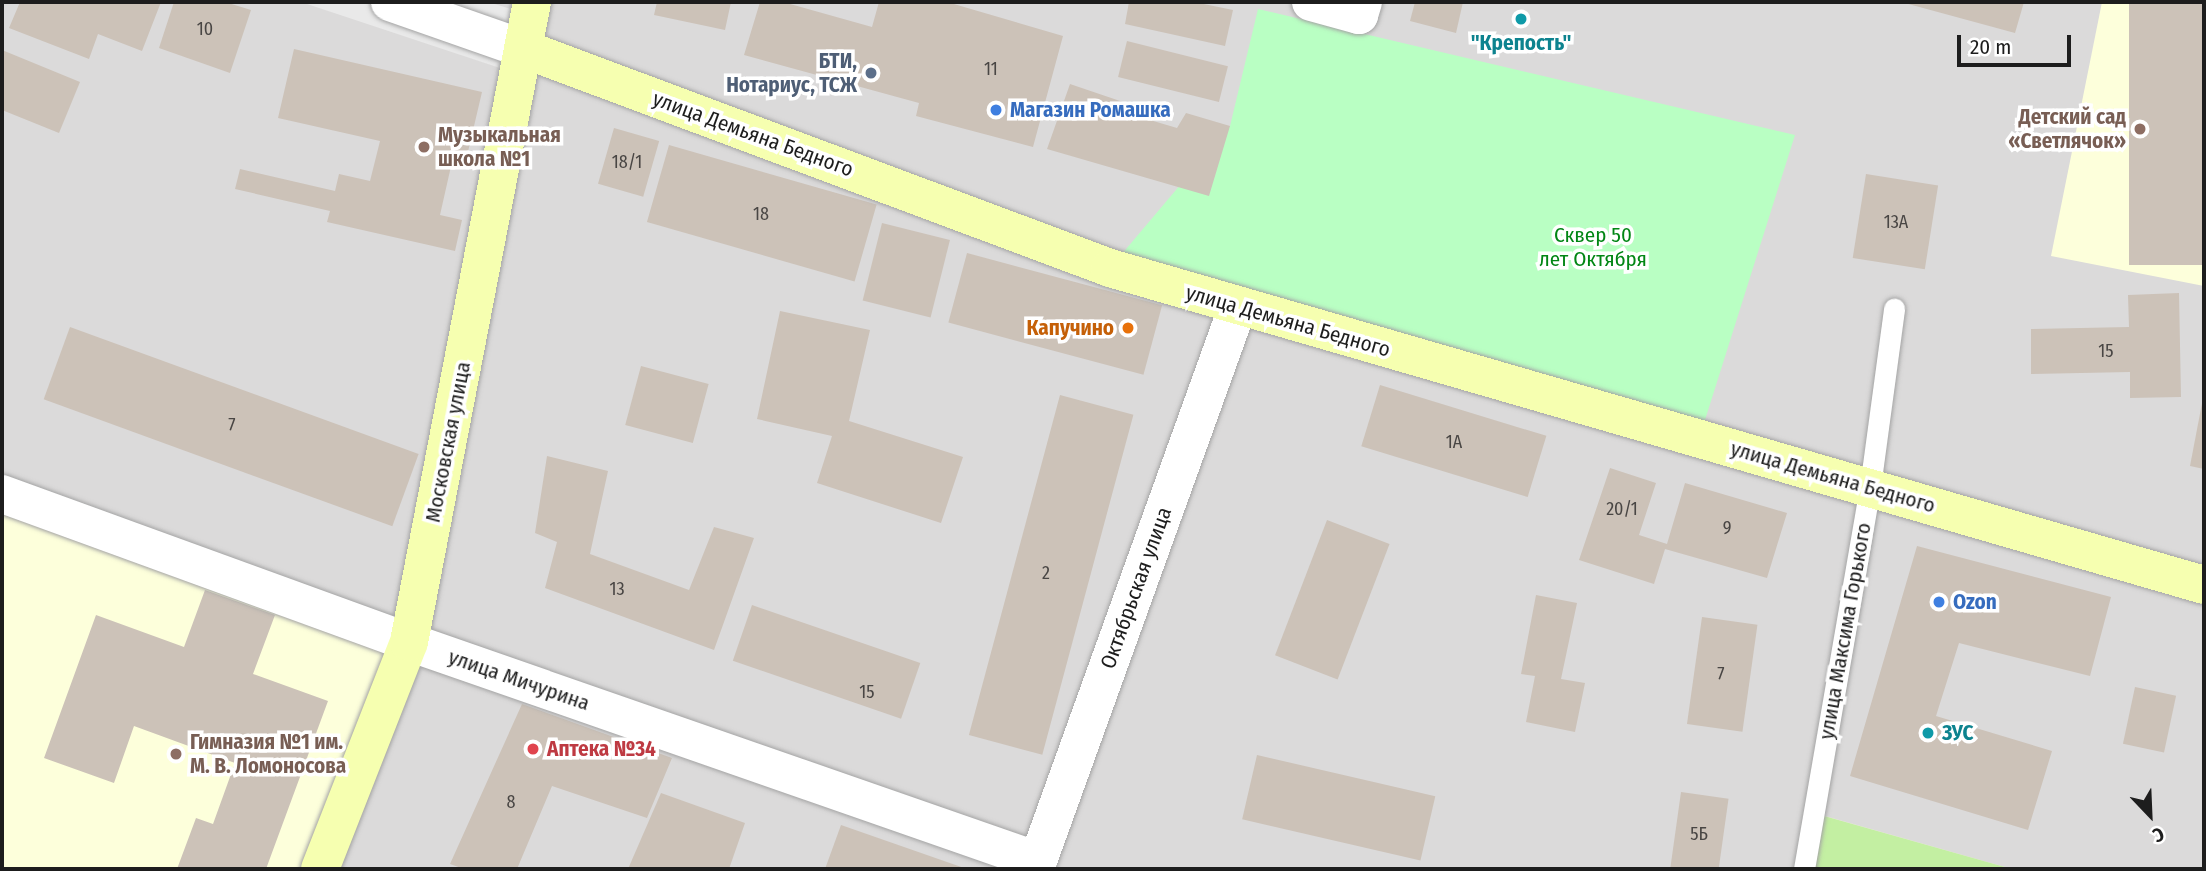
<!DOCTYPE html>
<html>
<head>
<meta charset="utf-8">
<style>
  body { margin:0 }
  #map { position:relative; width:2206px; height:871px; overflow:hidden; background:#efece2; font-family:"Fira Sans Condensed",sans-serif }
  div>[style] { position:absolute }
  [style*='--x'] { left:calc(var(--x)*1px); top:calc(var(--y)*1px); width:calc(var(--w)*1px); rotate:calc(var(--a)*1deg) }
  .residential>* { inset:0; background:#dbdada }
  .education>* { inset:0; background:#fdffdb }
  .grass>* { inset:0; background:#c3efa2 }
  .park>* { inset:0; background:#b9ffc3 }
  .parking>* { inset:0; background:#e9e9e9 }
  .building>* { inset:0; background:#ccc2b8; transform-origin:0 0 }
  .roads { filter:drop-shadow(0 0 2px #a4a4a4) drop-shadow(0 0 2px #a4a4a4) }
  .lane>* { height:21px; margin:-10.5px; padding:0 10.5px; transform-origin:10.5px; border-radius:10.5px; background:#fff }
  .street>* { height:38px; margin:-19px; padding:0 19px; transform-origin:19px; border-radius:19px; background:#fff }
  .secondary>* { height:38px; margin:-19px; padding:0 19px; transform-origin:19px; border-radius:19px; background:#f6ffb0 }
  .dots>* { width:19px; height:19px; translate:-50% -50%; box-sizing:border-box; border:4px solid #fff; border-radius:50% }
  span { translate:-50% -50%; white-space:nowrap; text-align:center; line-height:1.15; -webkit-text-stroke:7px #fff; paint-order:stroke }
  .number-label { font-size:18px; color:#494644 }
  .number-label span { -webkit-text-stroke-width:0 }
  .culture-label { font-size:21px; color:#0d838f; font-weight:700 }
  .left { translate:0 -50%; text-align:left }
  .service-label { font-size:21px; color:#4e5e75; font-weight:700 }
  .right { translate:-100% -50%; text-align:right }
  .shop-label { font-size:21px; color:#366cbe; font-weight:700 }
  .education-label { font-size:21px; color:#785e54; font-weight:700 }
  .street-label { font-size:21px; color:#1d1d1d }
  .park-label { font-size:21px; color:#018614 }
  .food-label { font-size:21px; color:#c56008; font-weight:700 }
  .health-label { font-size:21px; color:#be3a42; font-weight:700 }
  .frame { position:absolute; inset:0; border:4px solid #1d1d1d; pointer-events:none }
  .north { position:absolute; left:2115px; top:780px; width:70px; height:70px; -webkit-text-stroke:5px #fff; paint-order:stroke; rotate:157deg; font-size:19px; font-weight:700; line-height:28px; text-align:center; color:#1d1d1d }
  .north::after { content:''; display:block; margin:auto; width:24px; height:32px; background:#1d1d1d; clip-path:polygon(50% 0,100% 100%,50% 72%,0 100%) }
  .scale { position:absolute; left:1957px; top:35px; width:114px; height:32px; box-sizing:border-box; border:4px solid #1d1d1d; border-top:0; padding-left:9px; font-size:21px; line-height:24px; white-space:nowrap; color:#1d1d1d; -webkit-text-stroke:5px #fff; paint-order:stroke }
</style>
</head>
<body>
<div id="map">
  <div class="residential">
    <i style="clip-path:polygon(2px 2px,2204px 2px,2204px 869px,2012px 869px,1811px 812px,1798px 869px,323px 869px,2px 495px)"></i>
  </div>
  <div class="education">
    <i style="clip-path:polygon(2102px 2px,2204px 2px,2204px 286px,2051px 256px)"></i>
    <i style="clip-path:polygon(2px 507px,391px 638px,311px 869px,2px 869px)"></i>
  </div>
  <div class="grass">
    <i style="clip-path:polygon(1810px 812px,2012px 869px,1801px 869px)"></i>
  </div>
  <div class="park">
    <i style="clip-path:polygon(1258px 9px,1795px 135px,1699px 439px,1110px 268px,1230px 126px)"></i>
  </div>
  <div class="parking">
    <i style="clip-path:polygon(301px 2px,488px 2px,517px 11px,506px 70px)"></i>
  </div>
  <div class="building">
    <i style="clip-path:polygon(20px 2px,161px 2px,142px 51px,98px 34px,89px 59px,9px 28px)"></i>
    <i style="clip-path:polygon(174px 2px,225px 2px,251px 10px,230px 73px,159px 48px)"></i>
    <i style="clip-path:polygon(657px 2px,731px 2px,725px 30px,654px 15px)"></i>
    <i style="clip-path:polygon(760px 2px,783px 2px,872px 27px,879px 2px,947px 2px,1063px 36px,1033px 147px,916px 116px,919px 103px,744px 55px)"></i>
    <i style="clip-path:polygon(1129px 2px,1194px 2px,1233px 10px,1225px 46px,1125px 24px)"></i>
    <i style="clip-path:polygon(1415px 2px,1463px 2px,1456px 33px,1410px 21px)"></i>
    <i style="clip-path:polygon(1901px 2px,2024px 2px,2015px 33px)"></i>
    <i style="left:2129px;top:2px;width:73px;height:263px"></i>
    <i style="left:1127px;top:41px;width:104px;height:37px;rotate:14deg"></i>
    <i style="clip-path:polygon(294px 49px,482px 92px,467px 156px,454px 153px,440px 215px,462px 220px,455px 251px,327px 222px,330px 211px,235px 189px,240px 169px,335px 191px,339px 174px,370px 181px,380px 141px,278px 118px)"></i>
    <i style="clip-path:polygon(2px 50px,80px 82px,59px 133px,2px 110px)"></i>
    <i style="clip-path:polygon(1070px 84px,1126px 103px,1123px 112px,1177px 128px,1186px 113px,1230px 126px,1209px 196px,1047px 149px)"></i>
    <i style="left:614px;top:128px;width:47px;height:58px;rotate:16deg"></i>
    <i style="left:669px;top:145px;width:216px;height:80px;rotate:16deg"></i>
    <i style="left:1866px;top:174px;width:73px;height:85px;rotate:9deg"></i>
    <i style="left:882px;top:223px;width:70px;height:80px;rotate:14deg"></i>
    <i style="left:967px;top:253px;width:202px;height:72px;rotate:15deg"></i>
    <i style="clip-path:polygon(2179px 293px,2181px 397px,2130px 398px,2130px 372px,2031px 374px,2031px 329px,2129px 327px,2128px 295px)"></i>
    <i style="clip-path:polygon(780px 311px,870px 330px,849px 421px,963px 457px,941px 523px,817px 483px,832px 436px,757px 419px)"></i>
    <i style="left:70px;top:327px;width:371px;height:77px;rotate:20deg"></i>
    <i style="left:641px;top:366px;width:70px;height:61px;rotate:15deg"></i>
    <i style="left:1380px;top:385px;width:174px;height:64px;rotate:17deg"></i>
    <i style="left:1060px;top:395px;width:76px;height:352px;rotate:15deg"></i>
    <i style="clip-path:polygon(2203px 398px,2204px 398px,2204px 469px,2190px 466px)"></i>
    <i style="clip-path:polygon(547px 456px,608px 471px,590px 554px,689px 590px,714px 527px,754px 538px,714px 650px,545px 588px,557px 542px,535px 533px)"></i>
    <i style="clip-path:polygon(1610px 468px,1656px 483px,1639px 535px,1667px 544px,1685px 483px,1787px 513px,1767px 578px,1665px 549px,1654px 584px,1579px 560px)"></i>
    <i style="left:1327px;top:520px;width:67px;height:145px;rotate:21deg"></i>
    <i style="clip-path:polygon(1917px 546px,2111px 597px,2090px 676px,1959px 643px,1936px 716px,2052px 751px,2028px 830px,1850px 776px)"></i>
    <i style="clip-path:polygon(205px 590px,275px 615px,253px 674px,328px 701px,266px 869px,177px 869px,196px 818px,213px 824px,235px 763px,134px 726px,114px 783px,44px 758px,96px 615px,184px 647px)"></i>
    <i style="clip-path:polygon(1536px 595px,1577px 603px,1561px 679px,1585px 683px,1575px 732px,1526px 722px,1535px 676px,1521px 674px)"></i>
    <i style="left:752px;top:605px;width:178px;height:59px;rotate:19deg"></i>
    <i style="left:1702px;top:617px;width:56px;height:108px;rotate:8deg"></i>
    <i style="left:2135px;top:687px;width:42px;height:58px;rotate:12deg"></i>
    <i style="clip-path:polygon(522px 704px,672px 758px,647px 818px,552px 786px,517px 869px,464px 869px,450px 864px)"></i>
    <i style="left:1257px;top:755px;width:183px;height:66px;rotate:13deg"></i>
    <i style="left:1681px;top:792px;width:48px;height:78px;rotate:8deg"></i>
    <i style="clip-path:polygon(661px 793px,745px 823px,729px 869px,628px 869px)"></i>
    <i style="clip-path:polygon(841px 825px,967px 869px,825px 869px)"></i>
  </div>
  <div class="roads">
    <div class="lane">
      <i style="--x:1804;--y:869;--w:388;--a:-80.2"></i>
      <i style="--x:1870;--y:487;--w:180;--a:-82.3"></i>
    </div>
    <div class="street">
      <i style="--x:390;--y:2;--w:142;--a:19.3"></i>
      <i style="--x:1311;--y:2;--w:50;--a:15.2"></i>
      <i style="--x:1359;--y:15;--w:14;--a:-73"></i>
      <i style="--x:2;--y:494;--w:433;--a:20"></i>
      <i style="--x:409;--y:642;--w:666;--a:19.2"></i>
      <i style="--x:1035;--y:869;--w:598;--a:-70.17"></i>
    </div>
    <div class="secondary">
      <i style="--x:524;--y:49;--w:626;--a:20.49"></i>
      <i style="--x:1110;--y:268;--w:1139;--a:16.16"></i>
      <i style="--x:320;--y:869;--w:244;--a:-68.6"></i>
      <i style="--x:409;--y:642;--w:652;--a:-79.12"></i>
    </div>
  </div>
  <div class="dots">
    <i style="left:1521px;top:19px;background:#0f9aa8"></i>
    <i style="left:871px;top:73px;background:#5c6f8a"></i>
    <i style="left:996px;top:110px;background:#3f7fe0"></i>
    <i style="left:2140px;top:129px;background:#8d6e63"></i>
    <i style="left:424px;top:147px;background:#8d6e63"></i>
    <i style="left:1128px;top:328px;background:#e8710a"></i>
    <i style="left:1939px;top:602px;background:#3f7fe0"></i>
    <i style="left:1928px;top:733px;background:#0f9aa8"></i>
    <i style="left:533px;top:749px;background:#e0444e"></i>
    <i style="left:176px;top:754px;background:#8d6e63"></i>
  </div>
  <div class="number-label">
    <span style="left:205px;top:29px">10</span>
    <span style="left:991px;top:69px">11</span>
    <span style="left:627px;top:162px">18/1</span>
    <span style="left:761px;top:214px">18</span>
    <span style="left:1896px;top:222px">13А</span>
    <span style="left:2106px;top:351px">15</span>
    <span style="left:232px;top:425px">7</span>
    <span style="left:1454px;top:442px">1А</span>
    <span style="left:1622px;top:509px">20/1</span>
    <span style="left:1727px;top:528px">9</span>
    <span style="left:1046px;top:573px">2</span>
    <span style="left:617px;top:589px">13</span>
    <span style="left:1721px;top:674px">7</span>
    <span style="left:867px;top:692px">15</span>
    <span style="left:511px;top:802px">8</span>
    <span style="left:1699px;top:834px">5Б</span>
  </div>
  <div class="culture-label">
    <span style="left:1521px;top:43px">"Крепость"</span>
    <span class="left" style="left:1942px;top:733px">ЗУС</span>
  </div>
  <div class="service-label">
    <span class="right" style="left:857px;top:73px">БТИ,<br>Нотариус, ТСЖ</span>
  </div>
  <div class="shop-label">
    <span class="left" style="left:1010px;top:110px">Магазин Ромашка</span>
    <span class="left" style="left:1953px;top:602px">Ozon</span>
  </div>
  <div class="education-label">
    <span class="right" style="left:2126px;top:129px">Детский сад<br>«Светлячок»</span>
    <span class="left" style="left:438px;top:147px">Музыкальная<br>школа №1</span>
    <span class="left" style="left:190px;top:754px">Гимназия №1 им.<br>М. В. Ломоносова</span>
  </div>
  <div class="street-label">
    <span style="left:753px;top:134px;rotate:20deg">улица Демьяна Бедного</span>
    <span style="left:1288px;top:321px;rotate:16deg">улица Демьяна Бедного</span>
    <span style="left:448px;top:442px;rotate:-79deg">Московская улица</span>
    <span style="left:1833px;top:477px;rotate:16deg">улица Демьяна Бедного</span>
    <span style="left:1136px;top:588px;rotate:-70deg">Октябрьская улица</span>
    <span style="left:1845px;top:631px;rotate:-80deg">улица Максима Горького</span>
    <span style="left:519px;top:680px;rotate:19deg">улица Мичурина</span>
  </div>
  <div class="park-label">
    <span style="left:1593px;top:247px">Сквер 50<br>лет Октября</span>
  </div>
  <div class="food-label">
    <span class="right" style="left:1114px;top:328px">Капучино</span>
  </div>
  <div class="health-label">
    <span class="left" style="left:547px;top:749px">Аптека №34</span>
  </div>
  <div class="frame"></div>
  <div class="north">С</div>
  <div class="scale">20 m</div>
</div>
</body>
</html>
